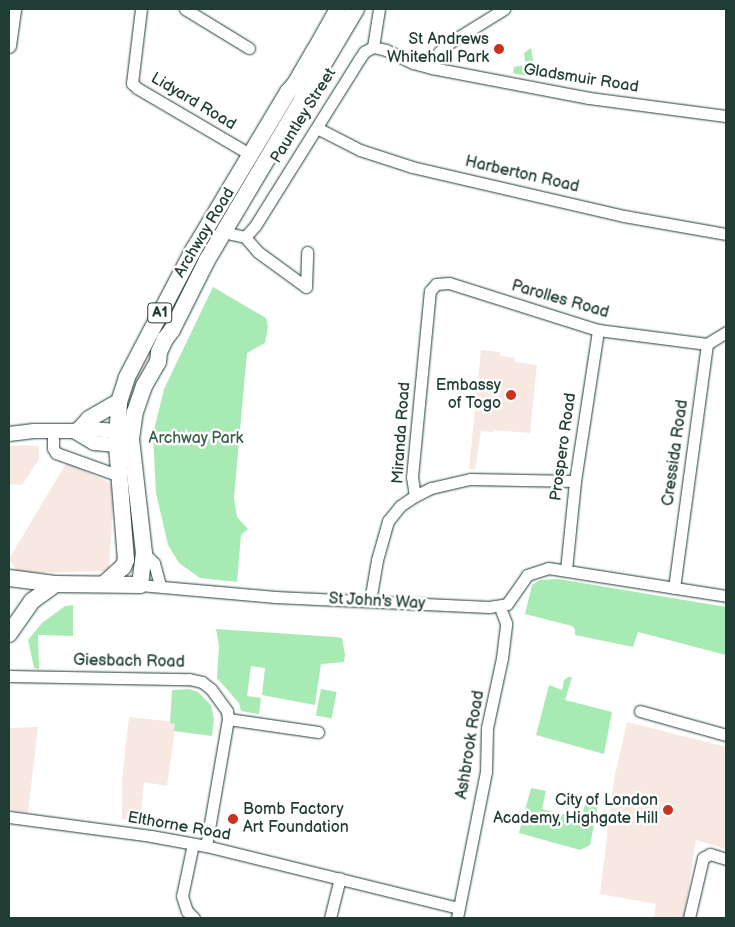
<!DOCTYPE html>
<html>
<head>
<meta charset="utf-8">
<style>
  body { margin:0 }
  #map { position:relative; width:735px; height:927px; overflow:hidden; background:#fff; font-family:"Balsamiq Sans",sans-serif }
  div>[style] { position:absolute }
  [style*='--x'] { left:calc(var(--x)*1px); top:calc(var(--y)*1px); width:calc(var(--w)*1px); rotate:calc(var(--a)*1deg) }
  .built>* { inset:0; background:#f8e8e2 }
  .green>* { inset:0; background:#a8eab3; transform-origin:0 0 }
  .roads { filter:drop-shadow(0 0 1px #1f3d34) drop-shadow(0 0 1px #1f3d34) }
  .minor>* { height:11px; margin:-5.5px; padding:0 5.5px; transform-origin:5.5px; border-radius:5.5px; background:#fff }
  .major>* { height:14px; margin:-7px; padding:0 7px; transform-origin:7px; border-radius:7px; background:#fff }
  .highway>* { height:16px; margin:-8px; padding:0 8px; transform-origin:8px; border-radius:8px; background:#fff }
  .dots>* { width:14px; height:14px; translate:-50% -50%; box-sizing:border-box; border:2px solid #fff; border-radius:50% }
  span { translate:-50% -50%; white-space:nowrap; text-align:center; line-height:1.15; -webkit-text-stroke:5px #fff; paint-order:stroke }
  .shield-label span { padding:1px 4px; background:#fff; border:1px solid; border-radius:4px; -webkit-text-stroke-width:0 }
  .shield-label { font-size:15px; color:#1f3d34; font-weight:700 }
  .poi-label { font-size:16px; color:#1f3d34 }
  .right { translate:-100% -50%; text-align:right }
  .left { translate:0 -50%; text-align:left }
  .street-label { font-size:16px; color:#1f3d34 }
  .park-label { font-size:16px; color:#3a604d }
  .frame { position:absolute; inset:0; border:10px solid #1f3d34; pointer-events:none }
</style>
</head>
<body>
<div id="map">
  <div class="built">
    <i style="clip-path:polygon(481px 350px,500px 352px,500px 356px,515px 358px,515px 362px,537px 365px,536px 374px,530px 433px,493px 430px,493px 432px,481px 431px,475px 470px,469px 469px)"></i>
    <i style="clip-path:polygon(23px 445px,39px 446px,39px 459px,22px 485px,9px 484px,9px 446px)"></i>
    <i style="clip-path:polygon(67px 462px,114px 485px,109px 571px,19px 573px,9px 559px)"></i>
    <i style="clip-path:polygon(129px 717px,176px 722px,167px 786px,144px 782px,140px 820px,122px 819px,122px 779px)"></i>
    <i style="clip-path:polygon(627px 722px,726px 747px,726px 849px,696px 840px,684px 918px,654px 918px,656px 904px,600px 894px,614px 779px)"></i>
    <i style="clip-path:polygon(38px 727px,28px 813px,9px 810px,9px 728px)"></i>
  </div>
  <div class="green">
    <i style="clip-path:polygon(531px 48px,533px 60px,530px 77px,513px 73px,514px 67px,526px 65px,524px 53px)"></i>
    <i style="clip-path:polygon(213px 287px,266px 318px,268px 327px,265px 343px,247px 353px,234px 498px,237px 517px,248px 529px,241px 535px,237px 582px,200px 578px,179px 563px,168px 545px,156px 493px,153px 434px,164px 389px)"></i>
    <i style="clip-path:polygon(558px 579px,726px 607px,726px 655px,638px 632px,633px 647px,575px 635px,575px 629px,572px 626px,525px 614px,532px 585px,540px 580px)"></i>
    <i style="clip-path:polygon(73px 605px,73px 636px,38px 635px,39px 669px,34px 668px,28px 640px,42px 623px,65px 606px)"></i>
    <i style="clip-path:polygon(216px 629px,335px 637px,342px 638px,345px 655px,344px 662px,321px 664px,315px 705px,262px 695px,265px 668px,251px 666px,247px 696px,261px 698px,259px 714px,241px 711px,239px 703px,217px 678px,219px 646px)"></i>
    <i style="clip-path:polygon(568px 677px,572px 677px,565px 700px,612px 712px,604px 754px,536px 735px,549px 685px,562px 690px,564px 680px)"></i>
    <i style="clip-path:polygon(189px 689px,198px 692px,211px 705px,214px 719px,212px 736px,174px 731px,175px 724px,170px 723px,172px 690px)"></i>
    <i style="left:321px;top:689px;width:16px;height:27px;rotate:11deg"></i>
    <i style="clip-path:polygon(531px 788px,546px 791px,542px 809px,581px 819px,586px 801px,598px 804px,590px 845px,580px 850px,519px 833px)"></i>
  </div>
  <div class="roads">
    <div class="minor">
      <i style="--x:141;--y:9;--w:75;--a:96.9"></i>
      <i style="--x:132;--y:83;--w:7;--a:45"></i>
      <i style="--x:137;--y:88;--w:132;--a:30.4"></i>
      <i style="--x:185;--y:9;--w:75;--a:31.4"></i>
      <i style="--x:373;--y:47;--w:13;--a:13"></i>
      <i style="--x:386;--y:50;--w:30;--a:26"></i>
      <i style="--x:413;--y:63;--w:20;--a:15"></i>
      <i style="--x:432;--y:68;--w:17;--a:-66"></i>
      <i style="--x:439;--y:52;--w:13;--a:-42"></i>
      <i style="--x:449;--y:43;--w:65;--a:-31.7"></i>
      <i style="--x:432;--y:68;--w:160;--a:10.8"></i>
      <i style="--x:589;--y:98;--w:138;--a:7.5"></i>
      <i style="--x:317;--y:128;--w:48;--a:27.1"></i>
      <i style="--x:360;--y:150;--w:55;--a:18.1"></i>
      <i style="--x:412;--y:167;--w:218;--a:13"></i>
      <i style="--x:624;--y:216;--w:104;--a:10"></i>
      <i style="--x:225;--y:229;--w:9;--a:36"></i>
      <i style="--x:232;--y:234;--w:13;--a:13"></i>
      <i style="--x:245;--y:237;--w:20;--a:49"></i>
      <i style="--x:258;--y:252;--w:59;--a:36.1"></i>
      <i style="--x:306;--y:287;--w:35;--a:-88"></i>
      <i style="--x:245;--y:237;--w:15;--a:-48"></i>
      <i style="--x:255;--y:226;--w:195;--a:-58"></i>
      <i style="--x:358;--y:61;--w:11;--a:-56"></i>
      <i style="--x:364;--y:52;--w:10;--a:-29"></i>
      <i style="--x:373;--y:47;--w:38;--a:-81"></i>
      <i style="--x:53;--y:431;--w:17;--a:90"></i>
      <i style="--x:53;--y:448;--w:6;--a:59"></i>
      <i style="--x:56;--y:453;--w:68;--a:19.8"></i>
      <i style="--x:415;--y:496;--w:18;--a:-27"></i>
      <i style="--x:431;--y:488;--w:40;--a:-13"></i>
      <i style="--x:470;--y:479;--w:105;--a:1.1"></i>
      <i style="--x:144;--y:553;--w:14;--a:45"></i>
      <i style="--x:154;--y:563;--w:24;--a:75"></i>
      <i style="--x:566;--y:570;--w:89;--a:-84.2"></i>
      <i style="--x:575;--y:481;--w:153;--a:-81.3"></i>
      <i style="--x:140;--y:585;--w:136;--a:5.1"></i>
      <i style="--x:275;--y:597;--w:214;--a:2.7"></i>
      <i style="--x:489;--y:607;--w:18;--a:-9"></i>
      <i style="--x:507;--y:604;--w:35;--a:-55"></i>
      <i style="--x:527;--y:575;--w:22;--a:-18"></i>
      <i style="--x:548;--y:568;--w:180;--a:8.9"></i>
      <i style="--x:674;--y:588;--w:246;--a:-82.3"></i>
      <i style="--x:707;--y:344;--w:22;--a:-32"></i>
      <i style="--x:370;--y:601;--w:42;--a:-80.3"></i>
      <i style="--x:377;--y:560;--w:41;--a:-74.2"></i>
      <i style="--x:388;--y:521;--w:19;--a:-51"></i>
      <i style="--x:400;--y:506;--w:18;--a:-34"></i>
      <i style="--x:415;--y:496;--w:19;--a:-99"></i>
      <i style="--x:412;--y:477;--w:187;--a:-84.5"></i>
      <i style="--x:430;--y:291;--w:9;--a:-49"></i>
      <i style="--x:436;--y:284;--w:13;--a:-4"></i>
      <i style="--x:449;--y:283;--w:156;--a:17.5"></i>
      <i style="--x:598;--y:330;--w:110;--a:7.3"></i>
      <i style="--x:9;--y:676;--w:180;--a:1"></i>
      <i style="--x:189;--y:679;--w:13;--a:13"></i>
      <i style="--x:202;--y:682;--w:11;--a:38"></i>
      <i style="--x:211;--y:689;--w:27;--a:54"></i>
      <i style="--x:227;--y:711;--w:8;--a:83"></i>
      <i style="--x:228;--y:719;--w:129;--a:99.8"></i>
      <i style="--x:640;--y:711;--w:89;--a:15.6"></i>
      <i style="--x:228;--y:719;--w:91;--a:8.2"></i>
      <i style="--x:9;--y:817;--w:143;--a:7.6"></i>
      <i style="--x:151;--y:836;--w:56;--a:10.3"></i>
      <i style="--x:206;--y:846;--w:260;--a:13.8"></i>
      <i style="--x:193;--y:844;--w:53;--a:101.9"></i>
      <i style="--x:182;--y:896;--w:16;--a:72"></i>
      <i style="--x:187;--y:911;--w:10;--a:45"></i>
      <i style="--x:330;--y:918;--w:41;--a:-76"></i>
      <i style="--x:457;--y:918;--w:149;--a:-78.8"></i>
      <i style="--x:486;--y:772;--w:44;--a:-88.7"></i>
      <i style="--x:487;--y:728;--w:72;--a:-77.9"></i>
      <i style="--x:502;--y:658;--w:35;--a:-83"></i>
      <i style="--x:506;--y:623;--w:17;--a:-111"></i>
      <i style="--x:689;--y:918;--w:62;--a:-76.9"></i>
      <i style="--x:703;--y:858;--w:8;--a:-30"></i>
      <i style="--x:710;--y:854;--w:17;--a:17"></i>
    </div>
    <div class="major">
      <i style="--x:9;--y:46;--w:37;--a:-82"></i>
      <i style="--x:74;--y:431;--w:23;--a:31"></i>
      <i style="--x:94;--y:443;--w:23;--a:5"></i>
      <i style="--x:117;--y:445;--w:10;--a:-24"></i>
      <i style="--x:9;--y:434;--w:25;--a:-7"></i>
      <i style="--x:34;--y:431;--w:40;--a:0"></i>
      <i style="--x:74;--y:431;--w:8;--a:-23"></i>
      <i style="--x:81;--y:428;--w:37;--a:5"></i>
      <i style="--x:118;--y:431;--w:9;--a:32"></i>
    </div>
    <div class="highway">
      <i style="--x:81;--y:428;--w:12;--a:-48"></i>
      <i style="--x:89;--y:419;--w:34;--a:-30"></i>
      <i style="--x:9;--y:578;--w:46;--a:7.4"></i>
      <i style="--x:55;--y:584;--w:85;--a:0.7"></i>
      <i style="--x:140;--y:585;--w:32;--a:-83"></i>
      <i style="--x:144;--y:553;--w:115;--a:-96.5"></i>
      <i style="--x:131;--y:439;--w:27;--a:-82"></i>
      <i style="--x:135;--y:412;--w:28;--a:-71"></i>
      <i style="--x:144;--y:386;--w:28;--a:-60"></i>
      <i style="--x:158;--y:362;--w:10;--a:-84"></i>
      <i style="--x:159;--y:352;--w:14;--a:-65"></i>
      <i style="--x:165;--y:339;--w:11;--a:-52"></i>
      <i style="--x:172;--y:330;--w:78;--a:-63.4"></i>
      <i style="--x:207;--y:260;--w:292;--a:-59.3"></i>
      <i style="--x:105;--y:583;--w:24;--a:-42"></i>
      <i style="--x:123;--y:567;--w:8;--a:-67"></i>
      <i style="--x:126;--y:560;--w:115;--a:-94.5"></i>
      <i style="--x:117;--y:445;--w:43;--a:-87.3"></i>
      <i style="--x:119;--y:402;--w:26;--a:-72"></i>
      <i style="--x:127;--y:377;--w:144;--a:-62.4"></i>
      <i style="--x:194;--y:249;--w:183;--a:-59.1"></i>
      <i style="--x:288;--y:92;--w:11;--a:-49"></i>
      <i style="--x:295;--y:84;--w:39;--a:-60"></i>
      <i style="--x:315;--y:50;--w:47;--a:-60.7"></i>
      <i style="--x:9;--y:634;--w:40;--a:-55.1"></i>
      <i style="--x:32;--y:601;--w:29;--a:-36"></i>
    </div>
  </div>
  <div class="dots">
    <i style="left:499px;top:49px;background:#c8321e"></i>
    <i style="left:511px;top:395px;background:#c8321e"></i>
    <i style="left:668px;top:810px;background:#c8321e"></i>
    <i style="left:233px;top:819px;background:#c8321e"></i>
  </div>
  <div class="shield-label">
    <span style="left:160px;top:313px">A1</span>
  </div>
  <div class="poi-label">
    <span class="right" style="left:489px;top:49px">St Andrews<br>Whitehall Park</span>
    <span class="right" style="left:501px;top:395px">Embassy<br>of Togo</span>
    <span class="right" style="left:658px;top:810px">City of London<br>Academy, Highgate Hill</span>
    <span class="left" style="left:243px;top:819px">Bomb Factory<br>Art Foundation</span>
  </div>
  <div class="street-label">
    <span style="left:581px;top:79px;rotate:9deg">Gladsmuir Road</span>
    <span style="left:193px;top:102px;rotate:31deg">Lidyard Road</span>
    <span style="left:304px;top:116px;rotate:-58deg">Pauntley Street</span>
    <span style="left:522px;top:175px;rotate:13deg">Harberton Road</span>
    <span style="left:205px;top:233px;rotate:-59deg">Archway Road</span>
    <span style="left:560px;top:300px;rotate:16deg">Parolles Road</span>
    <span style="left:402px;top:433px;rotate:-86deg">Miranda Road</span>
    <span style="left:564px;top:447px;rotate:-82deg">Prospero Road</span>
    <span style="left:676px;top:453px;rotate:-82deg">Cressida Road</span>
    <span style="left:377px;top:602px;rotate:3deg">St John's Way</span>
    <span style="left:129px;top:662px;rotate:1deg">Giesbach Road</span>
    <span style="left:471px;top:745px;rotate:-81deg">Ashbrook Road</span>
    <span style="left:179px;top:827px;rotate:10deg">Elthorne Road</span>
  </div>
  <div class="park-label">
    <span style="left:196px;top:439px">Archway Park</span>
  </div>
  <div class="frame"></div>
</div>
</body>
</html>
